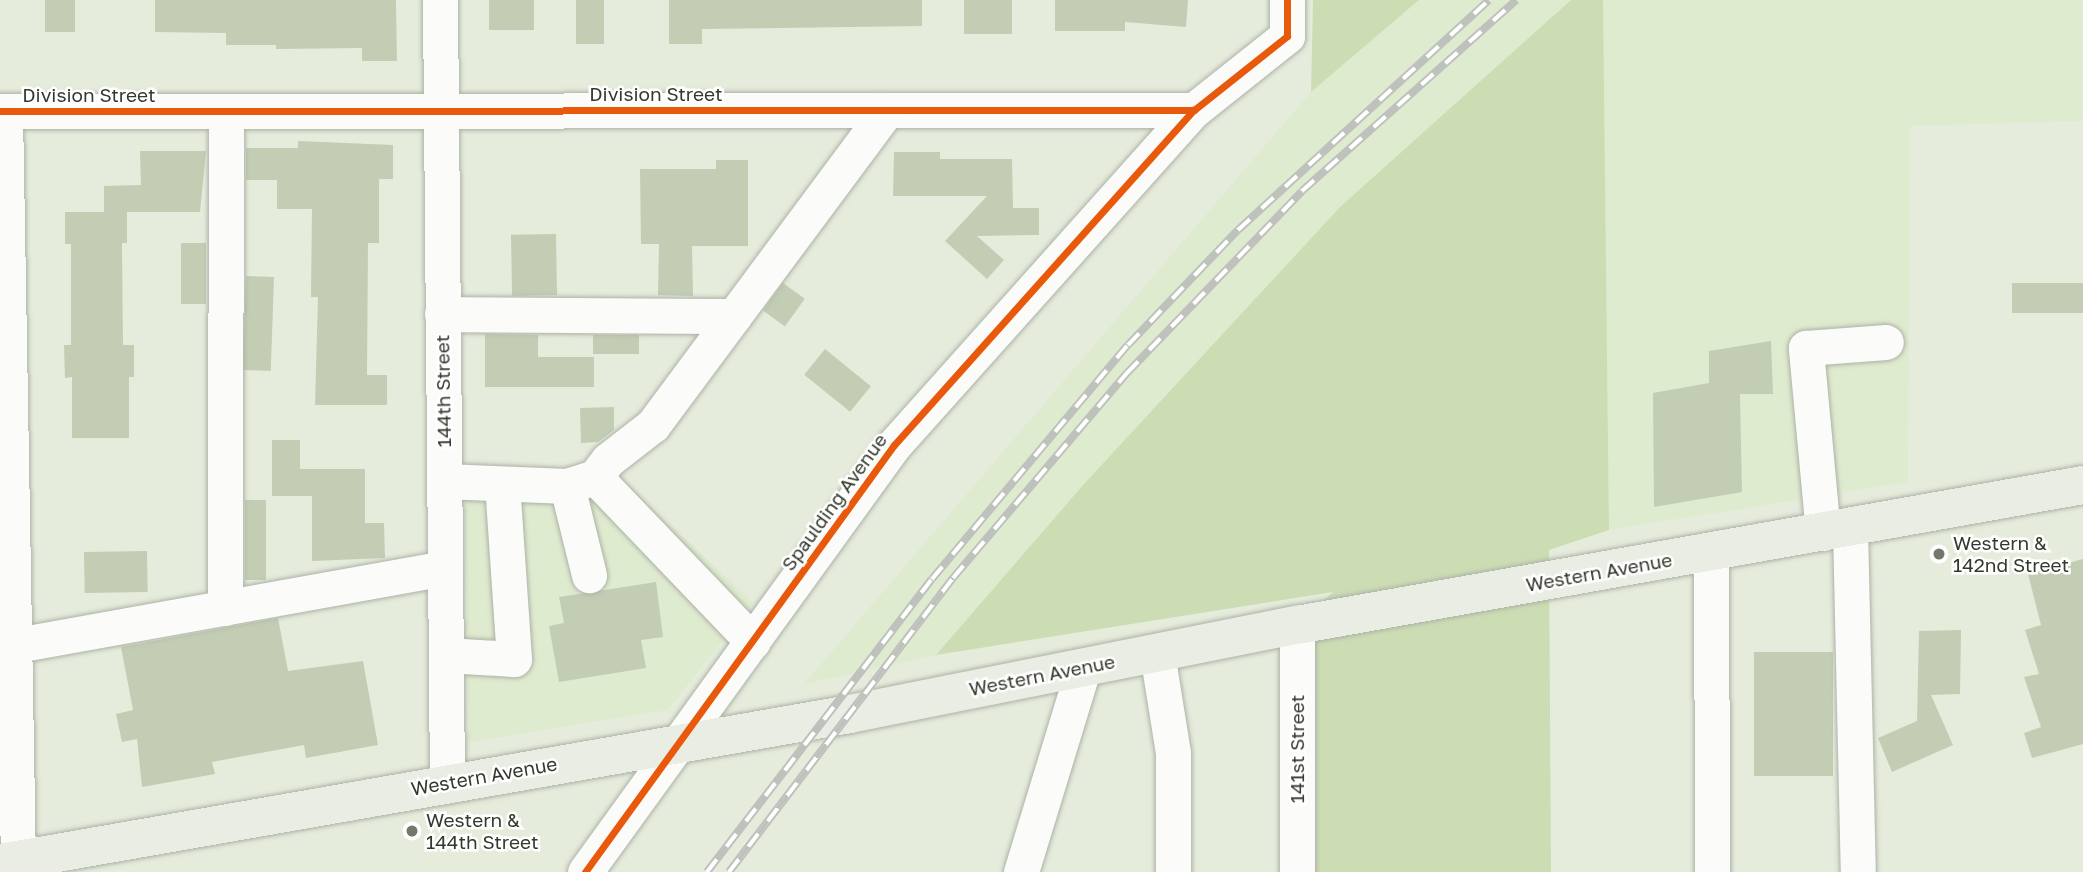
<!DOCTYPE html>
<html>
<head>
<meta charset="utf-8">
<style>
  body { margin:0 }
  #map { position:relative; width:2083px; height:872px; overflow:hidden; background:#e5ecdc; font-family:"Golos Text",sans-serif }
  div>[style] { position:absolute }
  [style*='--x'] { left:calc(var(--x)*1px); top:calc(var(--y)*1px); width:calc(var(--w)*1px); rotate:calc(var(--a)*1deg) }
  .built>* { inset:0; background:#dfebcf }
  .green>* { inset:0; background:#ccddb4 }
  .building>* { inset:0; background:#c2cdb4; transform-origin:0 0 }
  .roads { filter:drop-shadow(0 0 2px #adb2a6) drop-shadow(0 0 2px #adb2a6) }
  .minor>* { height:35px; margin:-17.5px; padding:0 17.5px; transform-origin:17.5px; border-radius:17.5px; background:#fbfcfa }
  .major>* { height:38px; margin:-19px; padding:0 19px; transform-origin:19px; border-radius:19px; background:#e9ede4 }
  .rail>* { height:8px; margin-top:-4px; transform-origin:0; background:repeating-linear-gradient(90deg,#fff 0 16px,#bfc1bd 0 32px); box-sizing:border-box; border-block:2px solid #bfc1bd }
  .cycleway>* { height:7px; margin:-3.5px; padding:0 3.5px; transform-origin:3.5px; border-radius:3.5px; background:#e8590c }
  .dots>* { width:19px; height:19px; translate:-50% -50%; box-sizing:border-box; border:4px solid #fff; border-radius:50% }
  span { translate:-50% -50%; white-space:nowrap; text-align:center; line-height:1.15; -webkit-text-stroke:5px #fff; paint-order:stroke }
  .street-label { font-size:19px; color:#34392d }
  .poi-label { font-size:19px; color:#34392d }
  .left { translate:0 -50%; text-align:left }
</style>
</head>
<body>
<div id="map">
  <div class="built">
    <i style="clip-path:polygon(1419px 0,1571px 0,1340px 207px,1084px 484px,936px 655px,804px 684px,1311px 92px)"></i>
    <i style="clip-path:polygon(1603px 0,2083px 0,2083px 121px,1910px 126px,1908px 482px,1609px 530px)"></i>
    <i style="clip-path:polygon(619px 477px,753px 602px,668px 710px,469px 742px,465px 485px)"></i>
  </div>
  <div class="green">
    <i style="clip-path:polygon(1313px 0,1419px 0,1311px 92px)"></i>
    <i style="clip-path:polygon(1571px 0,1603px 0,1609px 530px,1549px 550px,1551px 872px,1297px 872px,1297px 625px,1333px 592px,936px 655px,1084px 484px,1340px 207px)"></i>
  </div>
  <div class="building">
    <i style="left:45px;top:0;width:30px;height:32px"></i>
    <i style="clip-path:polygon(155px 0,396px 0,397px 61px,362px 61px,362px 48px,276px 49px,276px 45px,226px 45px,226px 33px,155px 32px)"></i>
    <i style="left:489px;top:0;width:45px;height:30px"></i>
    <i style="left:576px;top:0;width:28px;height:44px"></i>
    <i style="clip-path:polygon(669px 0,922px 0,922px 26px,702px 29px,702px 44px,669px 44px)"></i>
    <i style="left:964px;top:0;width:48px;height:34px"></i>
    <i style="clip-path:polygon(1055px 0,1188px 0,1186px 27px,1125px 22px,1125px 31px,1055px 31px)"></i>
    <i style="clip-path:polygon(298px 141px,393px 145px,393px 179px,379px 179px,379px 243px,368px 243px,367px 375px,387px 375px,387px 405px,315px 405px,318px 297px,311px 297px,312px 209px,277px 209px,277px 180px,246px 180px,246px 148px,298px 148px)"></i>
    <i style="clip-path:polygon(140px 151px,206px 151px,200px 212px,127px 212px,127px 243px,122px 243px,123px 345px,134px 345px,134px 377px,129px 377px,129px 438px,72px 438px,72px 377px,65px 378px,64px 345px,71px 345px,71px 244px,65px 244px,65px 212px,104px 212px,104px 186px,141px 185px)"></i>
    <i style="clip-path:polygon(894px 152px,940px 152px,940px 159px,1012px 159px,1013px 208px,1039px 208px,1039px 235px,977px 236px,1004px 260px,987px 279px,945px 241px,987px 196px,893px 196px)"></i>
    <i style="clip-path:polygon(716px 160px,748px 160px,748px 246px,692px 246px,693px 296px,658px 295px,659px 244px,641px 244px,640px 169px,716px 169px)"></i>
    <i style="left:556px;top:234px;width:61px;height:45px;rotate:89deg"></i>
    <i style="left:181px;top:243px;width:25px;height:61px"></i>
    <i style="left:274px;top:277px;width:94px;height:28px;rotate:92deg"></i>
    <i style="left:783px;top:283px;width:27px;height:34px;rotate:36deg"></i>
    <i style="left:2083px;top:283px;width:30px;height:71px;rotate:90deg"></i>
    <i style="clip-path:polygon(485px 334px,538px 335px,538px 357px,594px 357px,594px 387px,485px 387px)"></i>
    <i style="left:593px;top:335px;width:46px;height:19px"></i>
    <i style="clip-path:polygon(1771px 341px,1773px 394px,1740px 394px,1742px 492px,1654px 507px,1653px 393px,1709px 383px,1709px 351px)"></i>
    <i style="left:825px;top:349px;width:59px;height:33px;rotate:39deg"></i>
    <i style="clip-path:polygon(614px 407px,614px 430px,598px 442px,581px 443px,580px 408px)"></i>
    <i style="clip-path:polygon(272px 440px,300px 440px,300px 469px,365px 469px,365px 523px,384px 523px,385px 558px,312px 561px,312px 496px,272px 496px)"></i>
    <i style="left:266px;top:500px;width:80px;height:21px;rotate:90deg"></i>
    <i style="left:147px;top:551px;width:41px;height:63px;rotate:89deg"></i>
    <i style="clip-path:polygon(2083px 559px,2083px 744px,2032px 758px,2024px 733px,2041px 727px,2024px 677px,2039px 674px,2025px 630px,2041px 625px,2028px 574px)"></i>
    <i style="clip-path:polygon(656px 582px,663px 637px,641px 640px,646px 668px,559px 682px,549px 626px,564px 623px,559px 597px)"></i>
    <i style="clip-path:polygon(278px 618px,288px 671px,363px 661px,378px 745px,306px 758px,304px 745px,212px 762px,215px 774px,142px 787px,137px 739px,122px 742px,116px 714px,133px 710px,121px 647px)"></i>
    <i style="clip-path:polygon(1961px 630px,1960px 694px,1931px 695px,1953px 745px,1892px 772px,1878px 738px,1917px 721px,1919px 631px)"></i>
    <i style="left:1754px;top:652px;width:79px;height:124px"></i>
  </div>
  <div class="roads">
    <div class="minor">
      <i style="--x:440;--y:0;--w:782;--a:89.49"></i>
      <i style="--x:0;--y:111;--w:1194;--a:-0.05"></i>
      <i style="--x:1194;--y:110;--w:119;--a:-38.5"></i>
      <i style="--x:1287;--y:36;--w:36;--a:-90"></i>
      <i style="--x:5;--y:111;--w:749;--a:89.01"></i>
      <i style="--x:442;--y:314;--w:292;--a:0.4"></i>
      <i style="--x:595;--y:477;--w:21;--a:-53"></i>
      <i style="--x:608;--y:460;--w:57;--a:-37.9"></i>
      <i style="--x:653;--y:425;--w:392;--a:-53.4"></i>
      <i style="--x:444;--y:481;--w:123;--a:2.3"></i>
      <i style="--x:567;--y:486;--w:29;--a:-18"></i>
      <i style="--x:595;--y:477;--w:228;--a:46.2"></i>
      <i style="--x:567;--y:486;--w:92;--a:76.1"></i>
      <i style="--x:1850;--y:528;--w:344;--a:88.7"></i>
      <i style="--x:1823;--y:533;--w:186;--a:-95.3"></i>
      <i style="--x:1806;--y:348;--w:80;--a:-4.3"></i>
      <i style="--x:1711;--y:553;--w:319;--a:89.8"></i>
      <i style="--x:225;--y:608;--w:497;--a:-89.9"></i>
      <i style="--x:0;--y:648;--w:452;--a:-10.2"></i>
      <i style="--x:1157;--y:653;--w:101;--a:80.9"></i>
      <i style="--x:1173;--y:753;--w:119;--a:90"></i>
      <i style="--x:446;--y:655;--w:68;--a:3.4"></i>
      <i style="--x:514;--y:659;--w:175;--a:-93.9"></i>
      <i style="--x:585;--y:872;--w:527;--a:-54.11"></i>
      <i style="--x:894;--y:445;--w:450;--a:-48.2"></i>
      <i style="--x:1021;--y:872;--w:215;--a:-73"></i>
      <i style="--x:1297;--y:872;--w:247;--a:-90"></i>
    </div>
    <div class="major">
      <i style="--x:0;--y:863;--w:863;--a:-9.94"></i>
      <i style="--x:850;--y:714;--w:456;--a:-11.3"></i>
      <i style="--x:1297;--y:625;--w:798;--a:-10.1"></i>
    </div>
  </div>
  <div class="rail">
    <i style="--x:707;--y:872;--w:369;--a:-52.5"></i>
    <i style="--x:932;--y:579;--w:305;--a:-50.1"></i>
    <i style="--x:1128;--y:345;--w:159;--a:-46.3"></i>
    <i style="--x:1238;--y:230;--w:340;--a:-42.5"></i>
    <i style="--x:729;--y:872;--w:370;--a:-52.7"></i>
    <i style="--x:953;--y:578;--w:269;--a:-49.7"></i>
    <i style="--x:1127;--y:373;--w:252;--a:-46.1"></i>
    <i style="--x:1302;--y:191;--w:287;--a:-41.7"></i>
  </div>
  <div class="cycleway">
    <i style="--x:0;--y:111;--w:1194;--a:-0.05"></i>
    <i style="--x:1194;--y:110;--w:119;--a:-38.5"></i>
    <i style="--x:1287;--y:36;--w:36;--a:-90"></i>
    <i style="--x:585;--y:872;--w:527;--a:-54.11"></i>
    <i style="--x:894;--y:445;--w:450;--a:-48.2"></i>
  </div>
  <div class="dots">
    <i style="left:1939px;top:554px;background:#72786a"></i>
    <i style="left:412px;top:831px;background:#72786a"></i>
  </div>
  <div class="street-label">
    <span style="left:656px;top:94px">Division Street</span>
    <span style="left:89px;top:95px">Division Street</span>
    <span style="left:443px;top:391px;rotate:-91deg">144th Street</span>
    <span style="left:834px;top:502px;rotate:-54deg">Spaulding Avenue</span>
    <span style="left:1599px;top:572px;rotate:-10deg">Western Avenue</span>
    <span style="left:1042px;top:675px;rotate:-11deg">Western Avenue</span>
    <span style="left:1297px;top:749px;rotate:-90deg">141st Street</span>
    <span style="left:484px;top:776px;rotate:-10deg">Western Avenue</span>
  </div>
  <div class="poi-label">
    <span class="left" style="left:1953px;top:554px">Western &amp;<br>142nd Street</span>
    <span class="left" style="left:426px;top:831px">Western &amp;<br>144th Street</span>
  </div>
</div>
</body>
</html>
